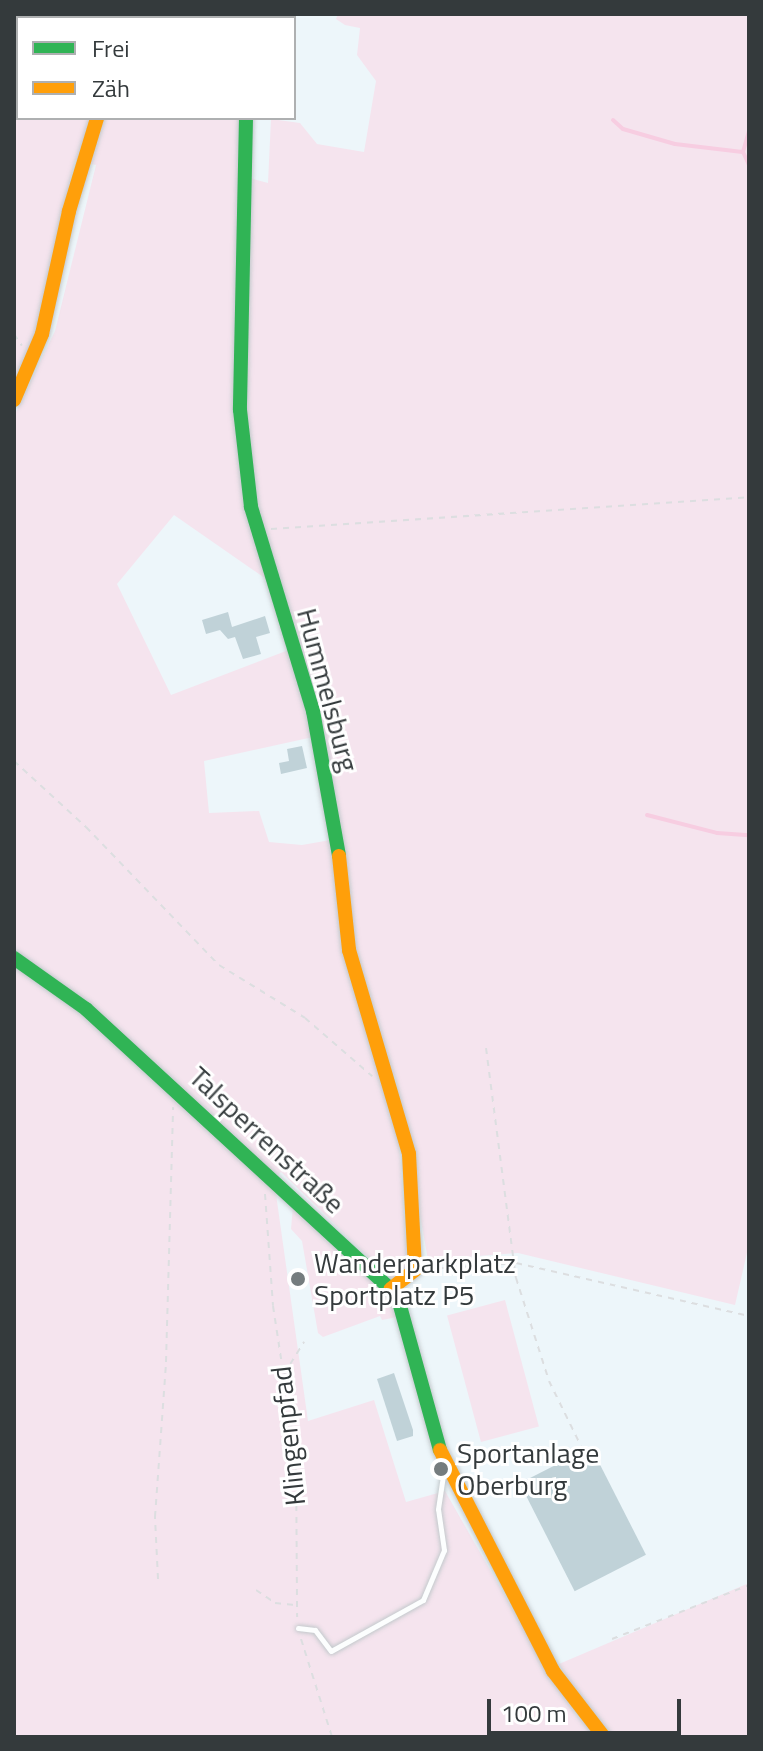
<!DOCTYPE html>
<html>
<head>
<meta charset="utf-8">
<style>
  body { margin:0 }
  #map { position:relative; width:763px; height:1751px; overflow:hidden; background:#edf6fa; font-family:"Titillium Web",sans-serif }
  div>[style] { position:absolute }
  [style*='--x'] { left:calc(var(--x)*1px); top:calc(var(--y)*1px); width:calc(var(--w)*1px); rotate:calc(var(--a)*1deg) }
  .green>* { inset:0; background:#f5e4ee; transform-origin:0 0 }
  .stream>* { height:4px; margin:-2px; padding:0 2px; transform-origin:2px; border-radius:2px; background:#f7cde1 }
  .building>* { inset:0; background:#c0d2d8; transform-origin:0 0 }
  .path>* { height:2px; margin-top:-1px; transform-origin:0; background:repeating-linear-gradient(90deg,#dcdee0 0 6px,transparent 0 12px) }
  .roads { filter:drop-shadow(0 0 2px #c3c9cc) drop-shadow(0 0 2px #c3c9cc) }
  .lane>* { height:5px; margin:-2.5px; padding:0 2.5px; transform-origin:2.5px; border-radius:2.5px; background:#fcfefe }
  .street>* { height:10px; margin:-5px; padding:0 5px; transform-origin:5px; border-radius:5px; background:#fcfefe }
  .fast>* { height:14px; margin:-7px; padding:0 7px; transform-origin:7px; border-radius:7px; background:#30b455 }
  .slow>* { height:14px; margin:-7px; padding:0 7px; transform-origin:7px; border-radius:7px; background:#ff9f0a }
  .dots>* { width:22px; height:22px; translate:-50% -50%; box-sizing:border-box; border:4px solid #fff; border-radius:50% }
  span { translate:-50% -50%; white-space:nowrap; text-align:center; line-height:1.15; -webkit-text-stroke:6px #fff; paint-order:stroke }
  .street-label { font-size:28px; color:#343a3c }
  .poi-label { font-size:28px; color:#343a3c }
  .left { translate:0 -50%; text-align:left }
  .frame { position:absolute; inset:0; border:16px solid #343a3c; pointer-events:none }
  .legend { position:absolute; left:16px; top:16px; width:280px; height:104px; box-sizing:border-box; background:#fff; border:2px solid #aeb0b1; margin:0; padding:10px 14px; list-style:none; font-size:24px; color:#343a3c }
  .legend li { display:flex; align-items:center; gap:16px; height:40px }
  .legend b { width:40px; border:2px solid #aeb0b1 }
  .scale { position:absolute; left:487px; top:1699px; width:194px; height:36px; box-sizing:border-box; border:4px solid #343a3c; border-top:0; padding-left:10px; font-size:24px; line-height:28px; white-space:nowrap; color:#343a3c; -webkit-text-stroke:6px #fff; paint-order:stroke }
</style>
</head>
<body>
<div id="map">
  <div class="green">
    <i style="clip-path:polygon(evenodd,14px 14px,145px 14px,18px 18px,18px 118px,242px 118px,238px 175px,268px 183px,271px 119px,300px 123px,317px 144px,364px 152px,376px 81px,357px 55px,360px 28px,345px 25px,336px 19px,338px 14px,749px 14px,749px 1244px,735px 1305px,518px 1253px,428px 1260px,395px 1075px,382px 1080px,399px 1145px,408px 1272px,393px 1281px,281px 1172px,274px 1180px,308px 1421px,374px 1400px,406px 1502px,445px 1491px,549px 1673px,576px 1715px,598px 1737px,14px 1737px,14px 416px,55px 331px,96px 165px,75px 160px,30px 354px,14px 389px,14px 14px,174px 515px,279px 588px,299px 646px,171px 695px,117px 584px,174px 515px,14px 14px,313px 737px,342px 838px,302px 845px,269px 842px,259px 811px,209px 813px,204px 761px,313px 737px)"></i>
    <i style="clip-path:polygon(293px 1206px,387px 1294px,397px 1317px,382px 1320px,380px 1316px,323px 1337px,318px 1333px,302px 1241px,291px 1229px)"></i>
    <i style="left:505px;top:1300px;width:131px;height:60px;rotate:75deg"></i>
    <i style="clip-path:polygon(749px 1583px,749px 1737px,614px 1737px,578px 1695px,559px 1664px)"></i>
  </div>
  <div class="stream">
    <i style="--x:613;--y:120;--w:13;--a:42"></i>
    <i style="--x:623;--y:129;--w:54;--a:16.1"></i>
    <i style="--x:675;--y:144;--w:68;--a:6.7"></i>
    <i style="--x:749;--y:131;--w:22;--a:106"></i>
    <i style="--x:743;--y:152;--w:14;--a:65"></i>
    <i style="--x:647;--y:815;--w:72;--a:14.4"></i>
    <i style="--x:717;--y:833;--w:32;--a:4"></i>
  </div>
  <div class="building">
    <i style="clip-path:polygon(228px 612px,232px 627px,265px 616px,270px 633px,256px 637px,261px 654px,243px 659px,235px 637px,228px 639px,220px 630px,206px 634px,202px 620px)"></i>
    <i style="clip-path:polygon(302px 746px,307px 768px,281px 774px,279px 763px,289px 761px,287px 749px)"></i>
    <i style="clip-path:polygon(394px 1373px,413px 1430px,413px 1436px,397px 1441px,377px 1379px)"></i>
    <i style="left:591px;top:1447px;width:121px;height:80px;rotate:63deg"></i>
  </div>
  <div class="path">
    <i style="--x:14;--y:334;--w:14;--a:56"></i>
    <i style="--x:271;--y:529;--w:479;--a:-3.8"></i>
    <i style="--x:14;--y:761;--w:98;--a:42.5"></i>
    <i style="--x:86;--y:827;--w:192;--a:46.1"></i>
    <i style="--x:219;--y:965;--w:101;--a:31.6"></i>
    <i style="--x:305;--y:1018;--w:89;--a:40.9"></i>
    <i style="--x:486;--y:1048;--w:232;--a:82.6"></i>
    <i style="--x:516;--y:1278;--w:108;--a:72.2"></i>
    <i style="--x:549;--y:1381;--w:72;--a:63.8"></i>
    <i style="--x:265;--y:1194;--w:112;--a:85.9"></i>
    <i style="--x:273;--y:1306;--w:153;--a:81.3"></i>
    <i style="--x:296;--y:1457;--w:160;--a:89.6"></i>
    <i style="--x:429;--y:1269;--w:87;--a:-3.9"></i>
    <i style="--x:516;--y:1263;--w:239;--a:12.8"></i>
    <i style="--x:284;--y:1374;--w:38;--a:-58"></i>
    <i style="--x:158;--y:1579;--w:62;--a:-92.8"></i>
    <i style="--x:155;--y:1517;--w:155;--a:-85.9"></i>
    <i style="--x:166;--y:1362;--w:255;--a:-88.4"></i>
    <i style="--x:256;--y:1590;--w:23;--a:34"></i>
    <i style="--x:275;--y:1603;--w:20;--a:6"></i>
    <i style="--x:301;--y:1639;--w:103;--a:72.4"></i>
    <i style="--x:612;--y:1639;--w:147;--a:-21.5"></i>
  </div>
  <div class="roads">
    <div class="lane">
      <i style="--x:298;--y:1628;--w:17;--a:7"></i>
      <i style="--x:315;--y:1630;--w:26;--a:53"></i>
      <i style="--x:331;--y:1651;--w:105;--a:-29"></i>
      <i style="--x:423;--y:1600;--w:54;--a:-67.2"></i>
      <i style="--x:444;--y:1550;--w:41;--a:-98.3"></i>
      <i style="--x:438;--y:1509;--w:40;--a:-81.5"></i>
    </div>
    <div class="street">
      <i style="--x:258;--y:18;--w:4;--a:-76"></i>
    </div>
    <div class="fast">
      <i style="--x:246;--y:118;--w:292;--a:91.2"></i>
      <i style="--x:240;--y:410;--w:98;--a:83.5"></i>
      <i style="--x:251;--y:507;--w:213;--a:73.1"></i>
      <i style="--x:313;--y:711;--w:147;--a:79.8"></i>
      <i style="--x:14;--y:958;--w:88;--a:35.3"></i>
      <i style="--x:86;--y:1009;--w:423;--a:42.6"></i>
      <i style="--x:397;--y:1295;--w:161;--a:74.5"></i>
    </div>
    <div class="slow">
      <i style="--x:160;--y:18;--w:6;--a:-45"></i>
      <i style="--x:14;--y:400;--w:72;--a:-67"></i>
      <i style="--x:42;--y:334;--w:126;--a:-77.6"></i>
      <i style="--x:69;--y:211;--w:97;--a:-73.2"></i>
      <i style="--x:339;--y:856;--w:95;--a:83.9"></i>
      <i style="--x:349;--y:950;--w:213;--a:73.6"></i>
      <i style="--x:409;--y:1154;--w:116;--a:87"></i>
      <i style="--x:415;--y:1270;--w:31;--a:142"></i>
      <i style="--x:440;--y:1450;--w:248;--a:62.9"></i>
      <i style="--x:553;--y:1671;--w:83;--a:52.3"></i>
    </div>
  </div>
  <div class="dots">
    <i style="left:298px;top:1279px;background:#757c7e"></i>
    <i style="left:441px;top:1469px;background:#757c7e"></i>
  </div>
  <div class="street-label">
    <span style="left:328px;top:690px;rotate:75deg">Hummelsburg</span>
    <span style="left:267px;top:1140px;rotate:43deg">Talsperrenstraße</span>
    <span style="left:288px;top:1436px;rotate:-96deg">Klingenpfad</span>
  </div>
  <div class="poi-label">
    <span class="left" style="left:314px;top:1279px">Wanderparkplatz<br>Sportplatz P5</span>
    <span class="left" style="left:457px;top:1469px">Sportanlage<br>Oberburg</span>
  </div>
  <div class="frame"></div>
  <ul class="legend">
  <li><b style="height:10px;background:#30b455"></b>Frei</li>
  <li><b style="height:10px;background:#ff9f0a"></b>Zäh</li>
  </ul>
  <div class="scale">100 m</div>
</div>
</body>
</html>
